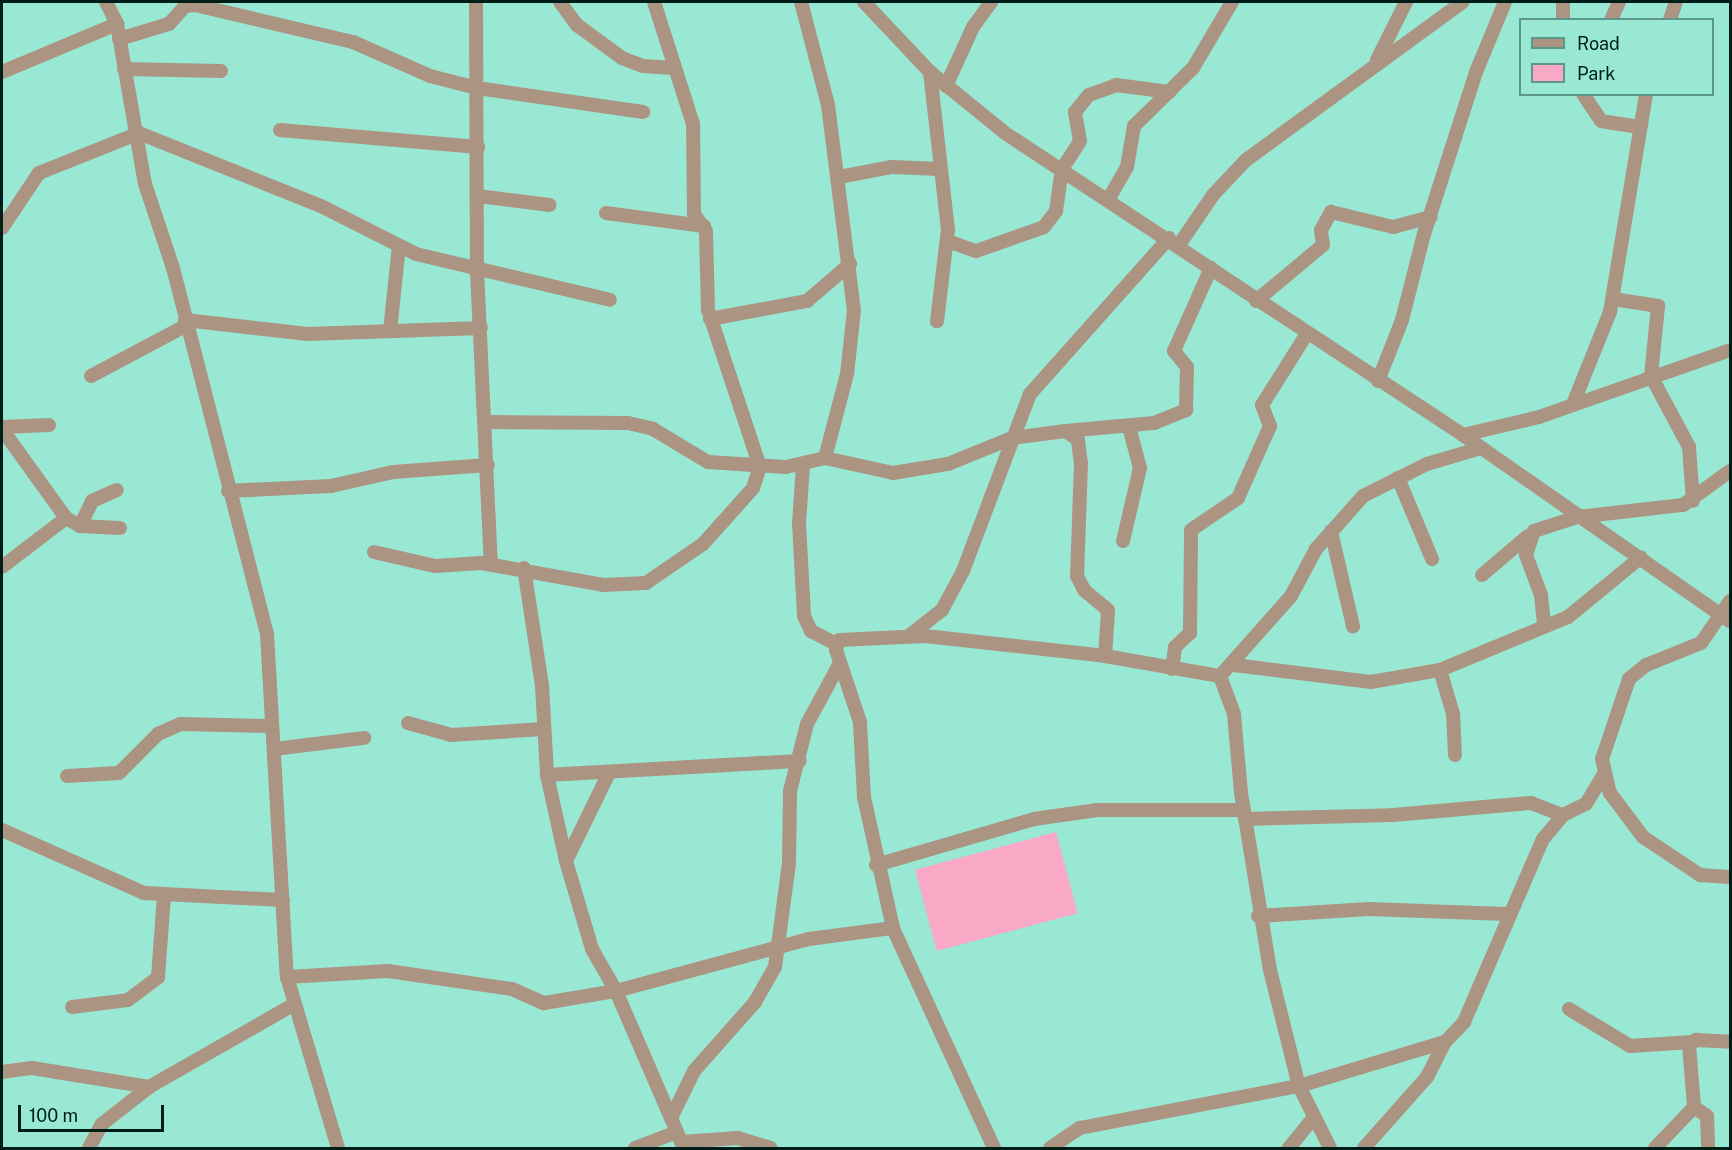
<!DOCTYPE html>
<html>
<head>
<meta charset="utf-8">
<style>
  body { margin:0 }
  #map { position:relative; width:1732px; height:1150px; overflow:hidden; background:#99e8d4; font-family:"Public Sans",sans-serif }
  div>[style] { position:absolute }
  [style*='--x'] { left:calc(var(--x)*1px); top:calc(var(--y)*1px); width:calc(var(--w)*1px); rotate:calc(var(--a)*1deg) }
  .green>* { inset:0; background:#f9a8c5; transform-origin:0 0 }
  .minor>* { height:14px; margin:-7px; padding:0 7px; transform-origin:7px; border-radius:7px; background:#ac9483 }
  span { translate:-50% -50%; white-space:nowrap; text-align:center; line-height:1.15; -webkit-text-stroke:4.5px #99e8d4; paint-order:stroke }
  .frame { position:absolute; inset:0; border:3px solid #001e18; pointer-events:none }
  .legend { position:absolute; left:1519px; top:18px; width:195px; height:78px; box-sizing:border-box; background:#99e8d4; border:2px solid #5c9789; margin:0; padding:8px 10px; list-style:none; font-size:18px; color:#001e18 }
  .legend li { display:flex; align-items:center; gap:12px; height:30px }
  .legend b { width:30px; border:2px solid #5c9789 }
  .scale { position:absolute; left:18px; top:1105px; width:146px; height:27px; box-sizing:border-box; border:3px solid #001e18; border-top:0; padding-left:8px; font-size:18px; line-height:21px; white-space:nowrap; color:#001e18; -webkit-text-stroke:4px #99e8d4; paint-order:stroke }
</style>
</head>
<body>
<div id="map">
  <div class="green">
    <i style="left:1056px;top:832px;width:84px;height:146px;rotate:75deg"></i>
  </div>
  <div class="minor">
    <i style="--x:106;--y:2;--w:25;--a:63"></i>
    <i style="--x:117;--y:24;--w:162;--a:80.1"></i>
    <i style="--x:145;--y:184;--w:89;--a:71.6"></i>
    <i style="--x:173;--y:268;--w:378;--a:75.6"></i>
    <i style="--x:267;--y:634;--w:344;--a:86.7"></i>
    <i style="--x:287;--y:977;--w:178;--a:73.4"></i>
    <i style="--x:476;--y:2;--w:269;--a:89.8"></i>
    <i style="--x:477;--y:271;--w:294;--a:87.3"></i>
    <i style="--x:560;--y:2;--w:29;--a:54"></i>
    <i style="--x:577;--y:25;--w:56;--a:36.3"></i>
    <i style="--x:622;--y:58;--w:22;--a:21"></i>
    <i style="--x:643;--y:66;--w:30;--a:4"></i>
    <i style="--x:801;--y:2;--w:106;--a:75.3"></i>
    <i style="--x:828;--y:105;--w:207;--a:82.8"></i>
    <i style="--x:854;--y:310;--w:64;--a:96.2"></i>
    <i style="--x:847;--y:374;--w:87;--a:104.7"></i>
    <i style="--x:864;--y:2;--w:96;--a:46.7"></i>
    <i style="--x:930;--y:72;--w:97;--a:39.1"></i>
    <i style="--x:1005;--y:133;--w:549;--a:33.4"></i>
    <i style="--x:1463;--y:435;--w:325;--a:34.9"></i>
    <i style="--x:1563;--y:20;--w:18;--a:-90"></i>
    <i style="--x:1611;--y:20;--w:20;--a:-66"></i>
    <i style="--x:1670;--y:20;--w:19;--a:-72"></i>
    <i style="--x:119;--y:39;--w:52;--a:-16.7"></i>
    <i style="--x:169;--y:24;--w:24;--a:-48"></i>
    <i style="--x:185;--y:6;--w:10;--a:-6"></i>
    <i style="--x:195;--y:5;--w:162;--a:13.2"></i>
    <i style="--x:353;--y:42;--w:84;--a:23.8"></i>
    <i style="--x:430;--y:76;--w:49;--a:14.3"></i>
    <i style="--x:477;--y:88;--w:168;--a:8.2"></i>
    <i style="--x:1377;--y:60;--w:65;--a:-63.4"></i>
    <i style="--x:124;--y:69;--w:97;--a:1.2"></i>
    <i style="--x:2;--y:72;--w:125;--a:-22.7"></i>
    <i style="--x:930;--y:72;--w:158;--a:83.5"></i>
    <i style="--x:948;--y:229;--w:93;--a:96.8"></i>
    <i style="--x:946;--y:86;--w:65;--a:-65.4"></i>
    <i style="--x:973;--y:27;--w:31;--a:-54"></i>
    <i style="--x:1583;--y:94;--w:32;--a:56"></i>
    <i style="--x:1601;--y:121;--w:37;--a:9"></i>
    <i style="--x:280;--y:130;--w:199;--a:4.9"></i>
    <i style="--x:839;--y:177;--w:54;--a:-10.7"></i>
    <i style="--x:892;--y:167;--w:47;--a:2.4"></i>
    <i style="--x:478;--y:196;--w:72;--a:7.2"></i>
    <i style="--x:1108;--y:200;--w:38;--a:-60"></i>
    <i style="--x:1127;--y:167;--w:42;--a:-80.3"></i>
    <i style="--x:1134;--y:126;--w:83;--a:-44.5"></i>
    <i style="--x:1193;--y:68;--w:77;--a:-59.4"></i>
    <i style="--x:606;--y:213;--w:99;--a:7.6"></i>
    <i style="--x:2;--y:228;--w:66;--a:-56.1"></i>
    <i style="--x:39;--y:173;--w:108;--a:-21.8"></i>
    <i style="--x:139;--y:133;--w:196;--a:21.9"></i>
    <i style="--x:321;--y:206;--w:106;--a:26.8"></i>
    <i style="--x:416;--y:254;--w:199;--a:13.3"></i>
    <i style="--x:948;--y:241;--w:30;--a:20"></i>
    <i style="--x:976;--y:251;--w:72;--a:-19.4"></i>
    <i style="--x:1044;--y:227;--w:20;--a:-53"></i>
    <i style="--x:1056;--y:211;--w:42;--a:-81.9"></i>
    <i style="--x:1062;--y:169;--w:33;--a:-57"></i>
    <i style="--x:1080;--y:141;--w:29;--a:-100"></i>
    <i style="--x:1075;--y:112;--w:22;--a:-51"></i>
    <i style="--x:1089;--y:95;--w:29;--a:-20"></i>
    <i style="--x:1116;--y:85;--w:54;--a:7.4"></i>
    <i style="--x:1179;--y:245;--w:60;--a:-55.8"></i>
    <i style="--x:1213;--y:195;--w:48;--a:-46.7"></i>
    <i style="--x:1246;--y:160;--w:268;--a:-36.1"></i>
    <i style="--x:1613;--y:299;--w:46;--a:8.8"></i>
    <i style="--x:1658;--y:306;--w:70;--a:95.7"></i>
    <i style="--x:1651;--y:376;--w:81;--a:61.8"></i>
    <i style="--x:1689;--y:447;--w:54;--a:85.8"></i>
    <i style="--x:1256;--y:301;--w:87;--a:-39.9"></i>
    <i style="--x:1323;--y:245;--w:15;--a:-98"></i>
    <i style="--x:1321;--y:230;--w:21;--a:-61"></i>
    <i style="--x:1331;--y:212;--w:64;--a:13.6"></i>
    <i style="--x:1393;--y:227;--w:39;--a:-15"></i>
    <i style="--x:710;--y:319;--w:99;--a:-10.5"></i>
    <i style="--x:807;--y:301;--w:57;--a:-40.7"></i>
    <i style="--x:185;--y:320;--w:123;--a:6.5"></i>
    <i style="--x:307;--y:334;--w:174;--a:-2"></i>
    <i style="--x:390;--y:331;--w:85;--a:-84"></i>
    <i style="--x:91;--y:376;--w:109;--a:-28"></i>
    <i style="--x:1378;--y:381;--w:66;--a:-68.5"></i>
    <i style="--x:1402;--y:320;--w:89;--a:-75.7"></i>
    <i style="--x:1424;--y:234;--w:170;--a:-72.2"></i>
    <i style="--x:1476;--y:72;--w:76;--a:-67.5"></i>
    <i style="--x:1573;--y:404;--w:99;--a:-68.1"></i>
    <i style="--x:1610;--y:312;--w:221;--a:-80.6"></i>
    <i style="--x:488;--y:422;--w:140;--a:0.4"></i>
    <i style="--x:628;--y:423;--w:26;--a:13"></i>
    <i style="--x:653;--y:429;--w:64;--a:31"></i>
    <i style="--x:708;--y:462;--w:78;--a:3.7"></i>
    <i style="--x:786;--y:467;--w:40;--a:-13"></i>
    <i style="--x:825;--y:458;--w:70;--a:12.4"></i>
    <i style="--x:893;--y:473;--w:56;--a:-9.3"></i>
    <i style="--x:948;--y:464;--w:69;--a:-22.1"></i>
    <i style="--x:1012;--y:438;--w:54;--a:-7.4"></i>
    <i style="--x:1066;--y:431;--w:15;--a:37"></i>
    <i style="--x:1078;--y:440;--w:23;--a:83"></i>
    <i style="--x:1081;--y:463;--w:113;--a:92"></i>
    <i style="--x:1077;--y:576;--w:16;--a:63"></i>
    <i style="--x:1084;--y:590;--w:31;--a:40"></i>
    <i style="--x:1108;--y:610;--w:46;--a:93.7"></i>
    <i style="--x:2;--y:427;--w:47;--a:-2.4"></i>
    <i style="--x:2;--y:429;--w:110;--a:54.3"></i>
    <i style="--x:1066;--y:431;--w:88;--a:-5.2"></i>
    <i style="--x:1154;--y:423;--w:35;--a:-22"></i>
    <i style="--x:1186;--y:410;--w:43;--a:-88.7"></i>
    <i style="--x:1187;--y:367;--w:21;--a:-129"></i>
    <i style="--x:1174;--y:351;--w:91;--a:-66"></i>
    <i style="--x:1463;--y:435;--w:78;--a:-13.3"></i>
    <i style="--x:1539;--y:417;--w:202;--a:-19.3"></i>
    <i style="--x:803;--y:465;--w:58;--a:93.9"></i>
    <i style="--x:799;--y:523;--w:93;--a:86.9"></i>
    <i style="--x:804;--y:616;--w:17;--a:65"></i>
    <i style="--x:811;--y:631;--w:29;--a:27"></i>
    <i style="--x:1398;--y:478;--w:88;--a:67.2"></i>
    <i style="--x:228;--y:491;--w:103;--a:-2.8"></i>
    <i style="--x:331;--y:486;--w:64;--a:-12.7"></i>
    <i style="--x:393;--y:472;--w:95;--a:-4.2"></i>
    <i style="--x:80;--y:526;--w:28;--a:-64"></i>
    <i style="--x:92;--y:501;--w:27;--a:-24"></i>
    <i style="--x:1331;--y:531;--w:98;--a:77"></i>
    <i style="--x:1123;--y:541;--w:75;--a:-76.9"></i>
    <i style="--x:1140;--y:468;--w:42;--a:-105"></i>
    <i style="--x:374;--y:552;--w:63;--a:12.9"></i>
    <i style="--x:435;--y:566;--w:46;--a:-3.7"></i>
    <i style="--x:481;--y:563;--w:124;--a:10.2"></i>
    <i style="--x:603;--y:585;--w:43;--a:-2.7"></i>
    <i style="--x:646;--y:583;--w:69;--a:-34.4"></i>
    <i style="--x:703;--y:544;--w:75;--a:-48.2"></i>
    <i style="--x:753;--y:488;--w:22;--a:-72"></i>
    <i style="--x:760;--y:467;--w:165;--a:-108.3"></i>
    <i style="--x:708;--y:310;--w:79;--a:-91.5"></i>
    <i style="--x:706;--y:231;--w:21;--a:-125"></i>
    <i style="--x:694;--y:214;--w:90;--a:-90.6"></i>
    <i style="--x:693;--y:124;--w:128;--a:-107.7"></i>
    <i style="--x:2;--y:567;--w:81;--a:-37.4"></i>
    <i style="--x:66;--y:518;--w:16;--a:30"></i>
    <i style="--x:80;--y:526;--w:40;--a:2.9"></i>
    <i style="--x:524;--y:568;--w:118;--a:81.3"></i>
    <i style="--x:542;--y:685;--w:90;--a:86.8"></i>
    <i style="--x:547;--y:775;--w:88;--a:77.5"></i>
    <i style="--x:566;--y:861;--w:92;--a:73.5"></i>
    <i style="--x:592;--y:949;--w:48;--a:60.3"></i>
    <i style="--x:616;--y:991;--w:171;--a:66.6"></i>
    <i style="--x:1482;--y:575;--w:60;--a:-40.3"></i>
    <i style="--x:1730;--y:601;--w:51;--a:124.6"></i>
    <i style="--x:1701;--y:643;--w:59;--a:158.2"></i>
    <i style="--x:1646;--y:665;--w:22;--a:141"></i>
    <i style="--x:1629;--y:679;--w:84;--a:108.6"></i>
    <i style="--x:1602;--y:759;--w:35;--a:77"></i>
    <i style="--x:1610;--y:793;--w:55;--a:53.1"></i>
    <i style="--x:1643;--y:837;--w:69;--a:33.7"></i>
    <i style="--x:1700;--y:875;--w:30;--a:4"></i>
    <i style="--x:1544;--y:624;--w:29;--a:-96"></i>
    <i style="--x:1541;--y:595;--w:43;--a:-110.6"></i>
    <i style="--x:1526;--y:555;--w:25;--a:-72"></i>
    <i style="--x:1534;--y:531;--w:45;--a:-18"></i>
    <i style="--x:1577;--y:517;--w:107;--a:-6.5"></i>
    <i style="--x:1683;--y:505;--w:58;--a:-35.9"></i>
    <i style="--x:910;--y:635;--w:41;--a:-38"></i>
    <i style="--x:942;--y:610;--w:44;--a:-61.7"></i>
    <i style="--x:963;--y:571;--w:189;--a:-69.3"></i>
    <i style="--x:1030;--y:394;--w:209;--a:-48.3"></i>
    <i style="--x:1234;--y:665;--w:138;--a:7.1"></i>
    <i style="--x:1371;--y:682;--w:70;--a:-9.9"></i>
    <i style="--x:1440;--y:670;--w:139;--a:-22.5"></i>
    <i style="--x:1568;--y:617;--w:94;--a:-39.4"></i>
    <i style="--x:1172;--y:669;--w:22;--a:-82"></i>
    <i style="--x:1175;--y:647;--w:21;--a:-43"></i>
    <i style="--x:1190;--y:633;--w:103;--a:-89.4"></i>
    <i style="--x:1191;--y:530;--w:57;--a:-34.2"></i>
    <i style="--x:1238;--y:498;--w:79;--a:-66"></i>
    <i style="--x:1270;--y:426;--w:22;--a:-111"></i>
    <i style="--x:1262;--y:405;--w:83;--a:-57.8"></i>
    <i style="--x:1440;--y:670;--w:46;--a:73.5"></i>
    <i style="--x:1453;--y:714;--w:41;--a:87.2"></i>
    <i style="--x:1220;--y:676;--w:40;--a:69.8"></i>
    <i style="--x:1234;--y:714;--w:79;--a:84.9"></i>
    <i style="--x:1241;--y:793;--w:179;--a:80.7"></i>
    <i style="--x:1270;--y:970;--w:120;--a:76"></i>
    <i style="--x:1299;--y:1086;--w:69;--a:63.4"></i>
    <i style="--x:408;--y:723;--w:45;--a:15.6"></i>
    <i style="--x:451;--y:735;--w:92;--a:-3.7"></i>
    <i style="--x:274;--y:749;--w:91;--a:-7"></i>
    <i style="--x:547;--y:775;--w:253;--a:-3.2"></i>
    <i style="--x:67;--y:776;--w:52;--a:-3.3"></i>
    <i style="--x:119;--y:773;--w:55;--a:-45"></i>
    <i style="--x:158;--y:734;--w:24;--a:-24"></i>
    <i style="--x:180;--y:724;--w:91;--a:1.3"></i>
    <i style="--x:1245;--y:819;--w:148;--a:-1.5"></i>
    <i style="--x:1393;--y:815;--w:139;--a:-5"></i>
    <i style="--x:1531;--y:803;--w:34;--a:21"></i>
    <i style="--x:2;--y:830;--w:155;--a:23.9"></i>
    <i style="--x:144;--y:893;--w:139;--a:2.9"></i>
    <i style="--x:566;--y:861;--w:98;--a:-64"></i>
    <i style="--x:876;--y:865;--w:165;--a:-16.2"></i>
    <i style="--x:1034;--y:819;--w:64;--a:-8.1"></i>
    <i style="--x:1097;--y:810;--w:147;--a:0"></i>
    <i style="--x:1258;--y:916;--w:111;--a:-3.6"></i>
    <i style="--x:1369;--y:909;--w:137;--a:2.1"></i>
    <i style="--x:287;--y:977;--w:101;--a:-3.4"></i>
    <i style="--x:388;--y:971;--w:125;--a:8.3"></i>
    <i style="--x:512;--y:989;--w:35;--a:24"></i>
    <i style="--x:544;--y:1003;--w:73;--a:-9.5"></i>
    <i style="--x:616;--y:991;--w:200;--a:-15.1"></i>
    <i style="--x:809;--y:939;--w:85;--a:-7.5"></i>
    <i style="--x:72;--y:1007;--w:56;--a:-7.1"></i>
    <i style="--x:128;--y:1000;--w:38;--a:-37"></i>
    <i style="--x:158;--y:977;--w:81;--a:-85.8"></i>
    <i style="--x:1569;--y:1009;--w:71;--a:31.2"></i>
    <i style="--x:1630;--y:1046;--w:62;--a:-3.7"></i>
    <i style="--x:2;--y:1072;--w:30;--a:-8"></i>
    <i style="--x:32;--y:1068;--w:119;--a:9.2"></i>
    <i style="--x:149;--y:1087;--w:166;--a:-29.7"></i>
    <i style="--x:1694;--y:1107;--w:16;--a:35"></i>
    <i style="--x:1707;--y:1116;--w:32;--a:88"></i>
    <i style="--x:671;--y:1118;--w:52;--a:-63.9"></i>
    <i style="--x:694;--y:1071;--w:92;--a:-48.5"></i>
    <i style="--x:755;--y:1002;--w:40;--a:-60.3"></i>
    <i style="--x:775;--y:967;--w:104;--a:-82.3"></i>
    <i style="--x:789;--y:864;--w:73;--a:-89.2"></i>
    <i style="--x:790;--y:791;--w:69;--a:-75.8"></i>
    <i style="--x:807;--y:724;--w:69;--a:-61.6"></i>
    <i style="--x:681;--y:1142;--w:57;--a:-4"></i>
    <i style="--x:738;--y:1138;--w:34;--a:17"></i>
    <i style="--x:89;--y:1148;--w:27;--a:-62"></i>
    <i style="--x:102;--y:1124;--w:60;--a:-38.2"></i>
    <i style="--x:635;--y:1148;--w:45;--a:-20.9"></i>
    <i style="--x:994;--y:1148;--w:242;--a:-114.7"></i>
    <i style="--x:893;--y:928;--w:134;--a:-102.5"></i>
    <i style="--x:864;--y:797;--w:75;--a:-93.1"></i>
    <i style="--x:860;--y:722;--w:76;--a:-108.4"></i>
    <i style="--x:836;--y:650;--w:10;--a:-73"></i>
    <i style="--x:839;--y:640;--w:86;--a:-2.7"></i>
    <i style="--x:925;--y:636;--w:181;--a:6.3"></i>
    <i style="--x:1105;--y:656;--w:117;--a:9.9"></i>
    <i style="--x:1220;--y:676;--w:107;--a:-48.4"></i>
    <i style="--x:1291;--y:596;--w:53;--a:-62"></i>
    <i style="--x:1316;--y:549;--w:71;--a:-48.4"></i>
    <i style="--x:1363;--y:496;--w:72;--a:-26.6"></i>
    <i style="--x:1427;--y:464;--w:56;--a:-16.5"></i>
    <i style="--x:1050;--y:1148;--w:36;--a:-34"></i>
    <i style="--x:1080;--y:1128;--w:223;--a:-10.9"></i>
    <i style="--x:1299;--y:1086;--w:152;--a:-16.8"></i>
    <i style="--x:1445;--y:1042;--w:28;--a:-46"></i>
    <i style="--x:1464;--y:1022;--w:199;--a:-66.7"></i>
    <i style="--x:1543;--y:839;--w:31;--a:-50"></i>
    <i style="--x:1563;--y:815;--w:25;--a:-26"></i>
    <i style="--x:1586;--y:804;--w:33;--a:-59"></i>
    <i style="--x:1289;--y:1148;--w:38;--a:-51"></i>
    <i style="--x:1364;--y:1148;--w:95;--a:-48.4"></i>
    <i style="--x:1427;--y:1077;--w:39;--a:-63"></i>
    <i style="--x:1655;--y:1148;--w:57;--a:-46.4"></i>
    <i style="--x:1694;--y:1107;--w:62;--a:-94.6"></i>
    <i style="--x:1689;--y:1045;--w:9;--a:-36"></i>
    <i style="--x:1696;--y:1040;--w:34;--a:3"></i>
  </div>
  <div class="frame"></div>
  <ul class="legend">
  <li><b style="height:8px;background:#ac9483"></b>Road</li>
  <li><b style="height:16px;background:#f9a8c5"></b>Park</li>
  </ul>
  <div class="scale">100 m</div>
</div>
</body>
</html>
